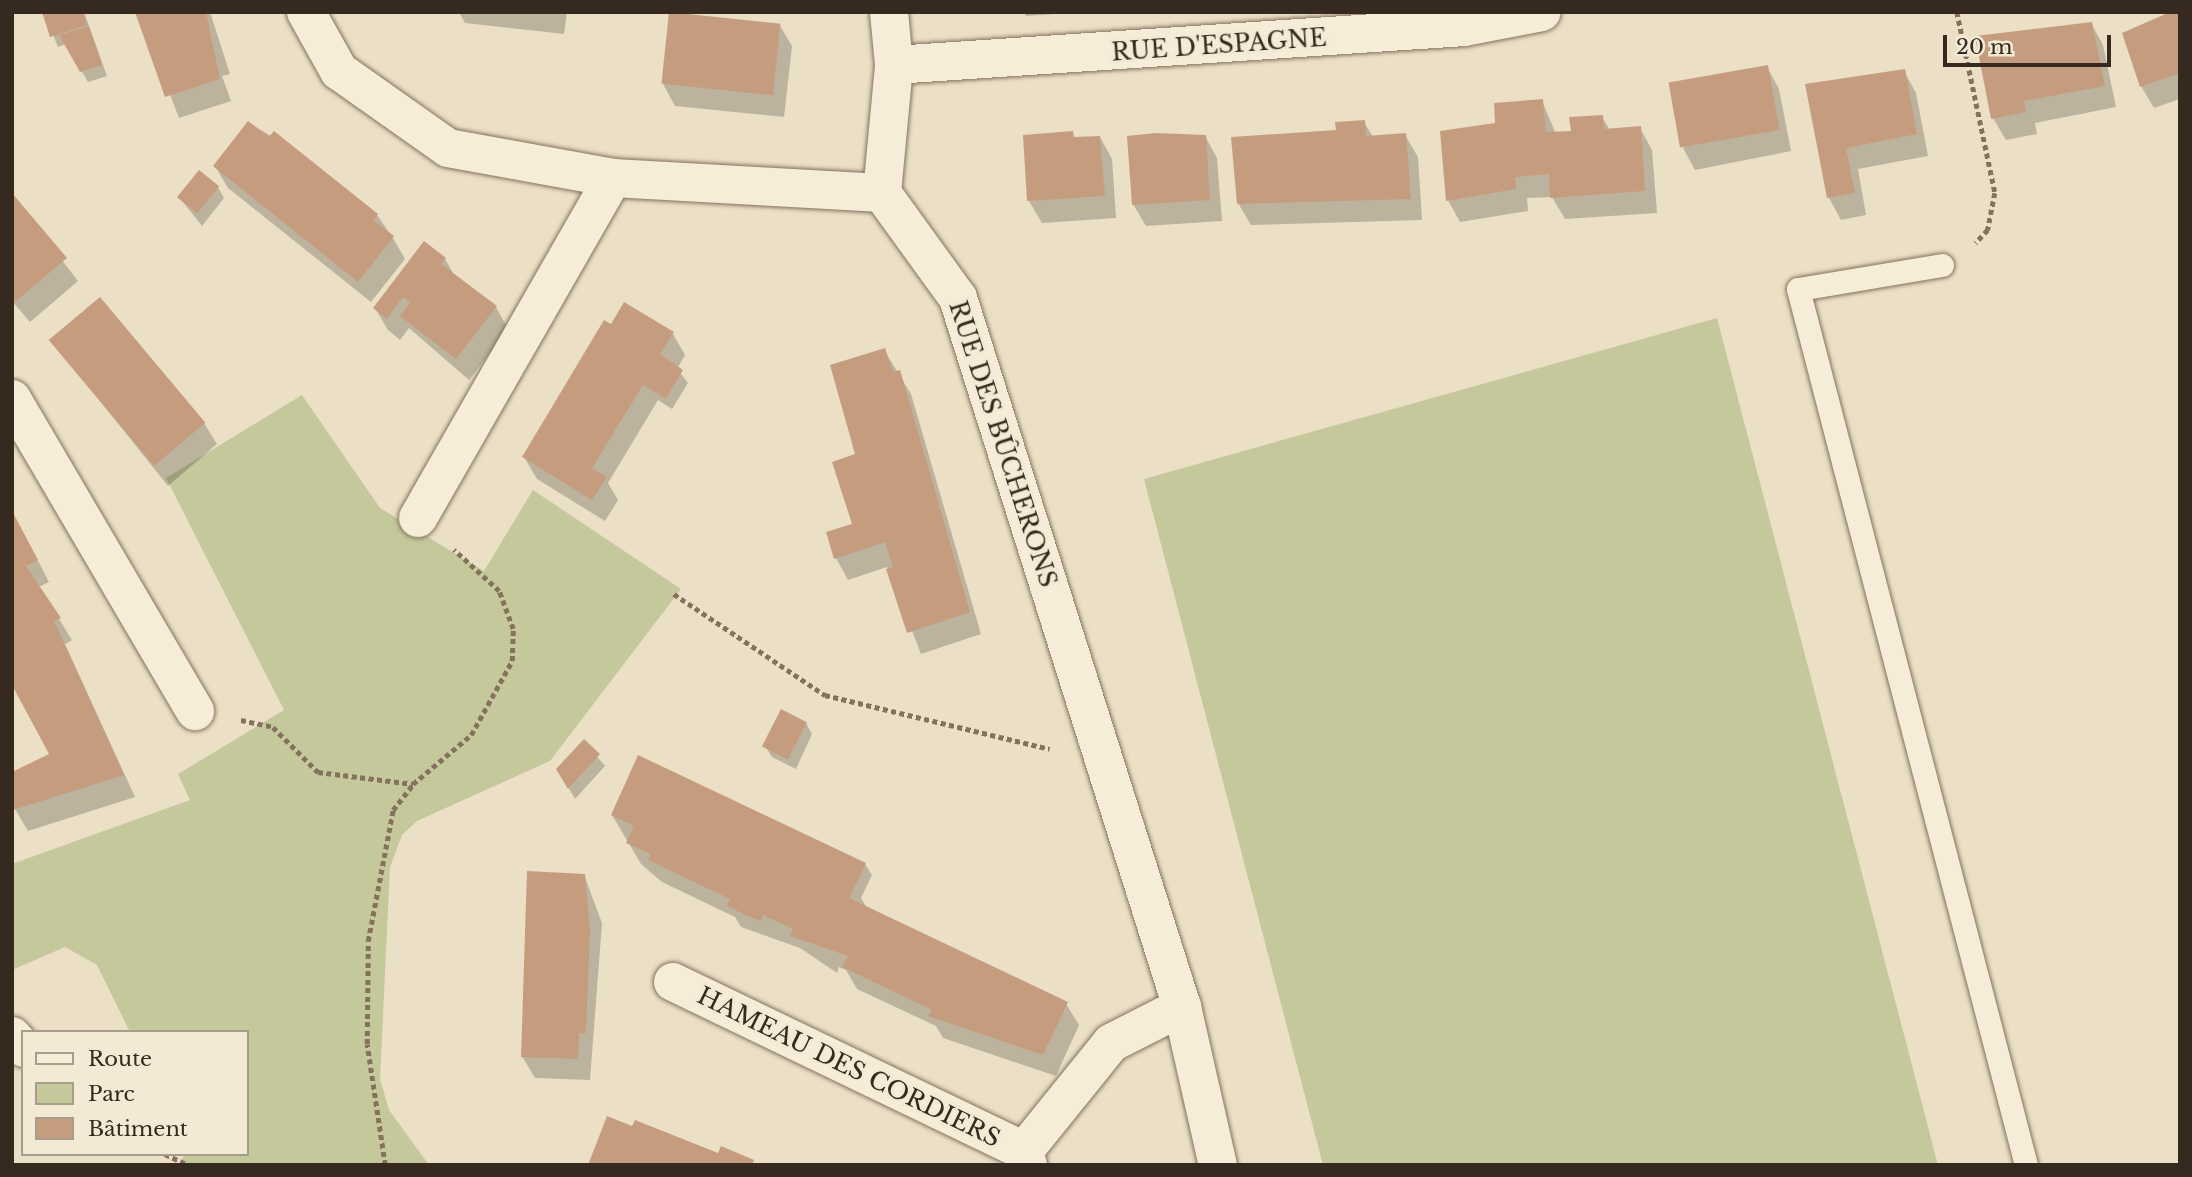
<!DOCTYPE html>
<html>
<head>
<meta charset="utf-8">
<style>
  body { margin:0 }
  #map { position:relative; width:2192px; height:1177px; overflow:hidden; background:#ebe0c6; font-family:"Libre Baskerville",serif }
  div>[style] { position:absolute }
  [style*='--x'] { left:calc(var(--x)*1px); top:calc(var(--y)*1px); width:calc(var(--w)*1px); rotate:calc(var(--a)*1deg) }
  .green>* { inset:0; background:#c4c89b }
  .shadow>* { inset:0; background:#0003 }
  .building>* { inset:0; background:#c69c7f; transform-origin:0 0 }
  .path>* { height:4.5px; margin-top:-2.25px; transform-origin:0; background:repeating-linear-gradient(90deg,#85725d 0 5px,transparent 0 8.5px) }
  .roads { filter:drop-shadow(0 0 2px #85725d) drop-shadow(0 0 2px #85725d) }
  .service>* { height:23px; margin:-11.5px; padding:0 11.5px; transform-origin:11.5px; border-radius:11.5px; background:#f6edd9 }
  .minor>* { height:38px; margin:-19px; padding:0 19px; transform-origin:19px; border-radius:19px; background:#f6edd9 }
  span { translate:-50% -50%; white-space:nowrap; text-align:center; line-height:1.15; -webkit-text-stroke:6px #f3ead5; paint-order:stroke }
  .street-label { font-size:24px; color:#362a20 }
  .frame { position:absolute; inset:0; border:14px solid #362a20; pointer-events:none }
  .legend { position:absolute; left:21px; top:1030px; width:228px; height:126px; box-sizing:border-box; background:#f3ead5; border:2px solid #a79d8d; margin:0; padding:9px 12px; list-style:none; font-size:21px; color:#362a20 }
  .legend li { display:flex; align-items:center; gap:14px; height:35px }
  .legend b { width:35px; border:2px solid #a79d8d }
  .scale { position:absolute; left:1943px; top:35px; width:168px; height:32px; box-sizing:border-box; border:4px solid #362a20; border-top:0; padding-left:9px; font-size:21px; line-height:24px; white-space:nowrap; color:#362a20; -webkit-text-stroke:5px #f3ead5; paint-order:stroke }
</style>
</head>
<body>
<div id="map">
  <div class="green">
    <i style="clip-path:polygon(1717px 318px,1938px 1165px,1323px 1165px,1144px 479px)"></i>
    <i style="clip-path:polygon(302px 395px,380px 508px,484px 571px,533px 490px,681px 589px,550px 761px,417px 821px,402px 835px,390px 867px,380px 1079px,389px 1110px,429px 1165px,179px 1165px,185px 1154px,247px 1154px,247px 1032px,130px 1032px,97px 965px,65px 947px,12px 970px,12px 864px,190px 800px,178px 774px,284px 710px,166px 478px)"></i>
  </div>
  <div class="shadow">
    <i style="clip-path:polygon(44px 12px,84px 12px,107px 76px,88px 82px,66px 44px,58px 47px)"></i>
    <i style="clip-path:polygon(139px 12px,210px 12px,230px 74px,222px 76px,231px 101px,179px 118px)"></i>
    <i style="clip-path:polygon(459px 12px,567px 12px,564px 34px,465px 23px)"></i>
    <i style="clip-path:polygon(1024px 12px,1055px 12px,1055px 14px,1026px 16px)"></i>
    <i style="clip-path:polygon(2180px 12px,2180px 99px,2154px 108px,2141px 86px)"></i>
    <i style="clip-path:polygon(2091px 23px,2103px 45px,2116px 107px,2035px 123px,2037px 134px,2006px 140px,1993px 118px)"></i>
    <i style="clip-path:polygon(779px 24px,792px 46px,784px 117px,675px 106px,663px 84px)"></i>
    <i style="clip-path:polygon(1767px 67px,1779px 89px,1791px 151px,1695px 170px,1683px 148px)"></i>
    <i style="clip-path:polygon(1904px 71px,1916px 93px,1928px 156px,1858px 169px,1866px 215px,1841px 220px,1829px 198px,1807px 86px)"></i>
    <i style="clip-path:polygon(1542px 101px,1556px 134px,1573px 133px,1602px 117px,1610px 130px,1640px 128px,1652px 150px,1657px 213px,1565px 219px,1552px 197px,1527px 198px,1528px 211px,1460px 222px,1448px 200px,1496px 125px)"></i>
    <i style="clip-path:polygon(1364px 122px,1373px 137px,1405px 135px,1418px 157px,1422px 220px,1251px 225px,1238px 203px,1338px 132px)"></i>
    <i style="clip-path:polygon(249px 123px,290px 147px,377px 215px,393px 238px,405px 259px,371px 302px,228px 188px,215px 166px)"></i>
    <i style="clip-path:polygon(1072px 133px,1075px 139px,1100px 137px,1112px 159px,1116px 218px,1042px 223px,1029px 201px,1025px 136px)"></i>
    <i style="clip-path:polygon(1205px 136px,1217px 158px,1222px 221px,1146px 226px,1133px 204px)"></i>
    <i style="clip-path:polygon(218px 187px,224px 198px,202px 226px,179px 197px)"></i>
    <i style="clip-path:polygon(12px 195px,78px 281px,30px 322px,12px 301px)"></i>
    <i style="clip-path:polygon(445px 259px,455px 276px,496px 307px,508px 329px,469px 380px,409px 328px,400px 340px,388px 330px,375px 308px)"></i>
    <i style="clip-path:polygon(612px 327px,673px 334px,685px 355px,677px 369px,688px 383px,672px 409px,658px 400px,608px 483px,618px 500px,605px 521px,537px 479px,524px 457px)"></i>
    <i style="clip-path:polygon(51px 340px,204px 423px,217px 444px,168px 486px)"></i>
    <i style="clip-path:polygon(884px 350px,911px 394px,981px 634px,921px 654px,887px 567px,848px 580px,836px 558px,854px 525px,855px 456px)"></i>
    <i style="clip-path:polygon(12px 511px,49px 582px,39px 587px,72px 640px,65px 644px,135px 797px,28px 831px,12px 804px,12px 774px,51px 755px,12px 679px)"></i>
    <i style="clip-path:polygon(806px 723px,812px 734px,796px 769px,772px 757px,765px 746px)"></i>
    <i style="clip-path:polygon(584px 741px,605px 766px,575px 799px,558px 769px)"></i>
    <i style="clip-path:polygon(612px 815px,865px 864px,872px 875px,861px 898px,867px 908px,1066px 1004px,1079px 1025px,1056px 1076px,943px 1038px,936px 1026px,857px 989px,846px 970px,839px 967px,837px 973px,800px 948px,741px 927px,735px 917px,662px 882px,641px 864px)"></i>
    <i style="clip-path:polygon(584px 875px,602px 923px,590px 1080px,535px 1078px,522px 1056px)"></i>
  </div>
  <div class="building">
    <i style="clip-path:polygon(42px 12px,83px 12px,87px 25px,50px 37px)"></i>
    <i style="clip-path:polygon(135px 12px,206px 12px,220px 79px,165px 97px)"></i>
    <i style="left:669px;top:12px;width:112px;height:72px;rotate:6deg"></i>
    <i style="clip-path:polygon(2170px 12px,2180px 12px,2180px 73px,2140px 87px,2122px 33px)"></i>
    <i style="clip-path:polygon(2092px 22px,2105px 86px,2024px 101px,2026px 112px,1991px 119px,1975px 36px)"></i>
    <i style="clip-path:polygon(89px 26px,102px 65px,80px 72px,59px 35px)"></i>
    <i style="left:1768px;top:65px;width:66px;height:101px;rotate:80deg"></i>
    <i style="clip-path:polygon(1905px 69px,1917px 134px,1846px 148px,1855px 193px,1827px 198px,1805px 84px)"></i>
    <i style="clip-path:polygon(1543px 99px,1546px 132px,1571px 131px,1569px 117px,1603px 115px,1604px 129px,1641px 126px,1645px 191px,1550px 198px,1549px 174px,1515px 177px,1516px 189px,1446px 201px,1440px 131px,1495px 123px,1494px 103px)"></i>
    <i style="clip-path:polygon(1365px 120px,1366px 136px,1406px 133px,1411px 199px,1237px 204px,1231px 137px,1336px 130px,1335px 122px)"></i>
    <i style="clip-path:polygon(248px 121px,269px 137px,274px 131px,378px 214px,373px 220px,394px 236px,358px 282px,213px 166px)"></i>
    <i style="clip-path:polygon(1073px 131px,1074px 137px,1100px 136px,1105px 196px,1027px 201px,1023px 135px)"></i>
    <i style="clip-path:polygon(1156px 133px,1206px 135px,1210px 200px,1132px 205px,1127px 136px)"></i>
    <i style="left:199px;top:170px;width:26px;height:35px;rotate:39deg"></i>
    <i style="clip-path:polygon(12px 193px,67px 258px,16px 301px,12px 297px)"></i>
    <i style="clip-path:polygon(424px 241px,446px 258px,441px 264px,497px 306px,456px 359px,400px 316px,410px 303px,403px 297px,387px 319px,373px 308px)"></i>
    <i style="left:100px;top:297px;width:164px;height:67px;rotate:50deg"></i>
    <i style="clip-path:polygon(624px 302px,674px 332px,660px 354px,683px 370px,666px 399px,643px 385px,592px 468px,607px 477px,592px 500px,522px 457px,604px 320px,611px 324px)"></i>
    <i style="clip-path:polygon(885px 348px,893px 372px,900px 370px,970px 612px,907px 633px,886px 569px,893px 567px,885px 542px,834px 559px,826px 532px,852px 524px,832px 462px,855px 454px,830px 365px)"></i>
    <i style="clip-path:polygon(12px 511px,38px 560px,26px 566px,61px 618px,54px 621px,124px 775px,13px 810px,12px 772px,49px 754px,12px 685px)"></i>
    <i style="left:781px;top:709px;width:29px;height:42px;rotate:27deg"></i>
    <i style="clip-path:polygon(584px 739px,600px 754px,568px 789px,556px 769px)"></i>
    <i style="clip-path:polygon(638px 755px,866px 863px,849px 898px,1068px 1002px,1043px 1055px,928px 1016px,932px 1010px,842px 967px,848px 956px,790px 936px,793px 929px,763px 915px,760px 921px,739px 912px,727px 906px,730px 899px,648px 860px,651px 854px,626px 843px,634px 826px,611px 815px)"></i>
    <i style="clip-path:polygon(527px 871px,585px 874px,590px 930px,586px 1033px,579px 1033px,578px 1059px,521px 1057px)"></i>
    <i style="clip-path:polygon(607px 1116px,632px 1126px,635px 1120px,718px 1153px,721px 1146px,754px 1160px,752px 1165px,588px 1165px)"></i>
  </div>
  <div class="path">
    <i style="--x:1957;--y:12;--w:185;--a:78.1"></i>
    <i style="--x:1995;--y:193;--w:38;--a:101"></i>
    <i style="--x:1988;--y:230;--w:18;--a:133"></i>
    <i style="--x:674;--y:594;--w:182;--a:33.8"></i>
    <i style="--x:825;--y:695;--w:231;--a:13.5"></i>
    <i style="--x:241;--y:720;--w:33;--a:12"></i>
    <i style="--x:273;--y:727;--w:64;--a:45"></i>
    <i style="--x:318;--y:772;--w:96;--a:7.2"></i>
    <i style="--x:165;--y:1154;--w:26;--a:25"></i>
    <i style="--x:385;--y:1165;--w:122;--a:-98.5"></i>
    <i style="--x:367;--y:1044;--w:103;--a:-89.4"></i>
    <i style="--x:368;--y:941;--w:133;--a:-79.2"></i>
    <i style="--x:393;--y:810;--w:33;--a:-52"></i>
    <i style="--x:413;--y:784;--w:76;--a:-40.2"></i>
    <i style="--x:471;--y:735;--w:85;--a:-61"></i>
    <i style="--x:512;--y:661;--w:32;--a:-88"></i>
    <i style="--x:513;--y:629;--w:40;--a:-110.2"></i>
    <i style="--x:499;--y:591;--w:61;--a:-137.7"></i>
  </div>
  <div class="roads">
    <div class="service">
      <i style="--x:1942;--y:265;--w:146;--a:170.5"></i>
      <i style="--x:1798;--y:289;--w:905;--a:75.41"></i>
    </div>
    <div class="minor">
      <i style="--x:306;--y:12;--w:68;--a:60.8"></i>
      <i style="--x:339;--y:71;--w:133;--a:35.2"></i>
      <i style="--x:448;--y:148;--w:168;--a:10.3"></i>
      <i style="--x:613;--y:178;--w:269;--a:3.2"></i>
      <i style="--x:894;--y:65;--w:571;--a:-3.81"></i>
      <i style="--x:1464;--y:27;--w:79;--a:-10.9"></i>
      <i style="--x:882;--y:193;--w:130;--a:54.1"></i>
      <i style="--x:958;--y:298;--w:744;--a:72.47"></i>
      <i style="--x:1182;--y:1007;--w:162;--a:77.2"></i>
      <i style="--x:882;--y:193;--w:129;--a:-84.6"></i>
      <i style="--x:894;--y:65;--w:53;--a:-95.4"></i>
      <i style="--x:12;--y:399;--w:362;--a:59.6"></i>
      <i style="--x:418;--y:518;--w:392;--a:-60.2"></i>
      <i style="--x:673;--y:982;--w:390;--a:25.7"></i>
      <i style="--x:1024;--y:1151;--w:15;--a:74"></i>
      <i style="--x:12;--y:1036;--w:16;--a:47"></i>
      <i style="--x:1024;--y:1151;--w:139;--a:-51.1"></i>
      <i style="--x:1111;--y:1043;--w:80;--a:-26.9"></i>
    </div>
  </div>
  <div class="street-label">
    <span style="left:1219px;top:45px;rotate:-4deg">RUE D'ESPAGNE</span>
    <span style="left:1003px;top:444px;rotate:72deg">RUE DES BÛCHERONS</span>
    <span style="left:849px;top:1067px;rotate:26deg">HAMEAU DES CORDIERS</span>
  </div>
  <div class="frame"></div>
  <ul class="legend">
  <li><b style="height:9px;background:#f6edd9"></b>Route</li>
  <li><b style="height:19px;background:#c4c89b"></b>Parc</li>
  <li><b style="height:19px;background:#c69c7f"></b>Bâtiment</li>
  </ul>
  <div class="scale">20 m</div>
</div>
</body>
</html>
